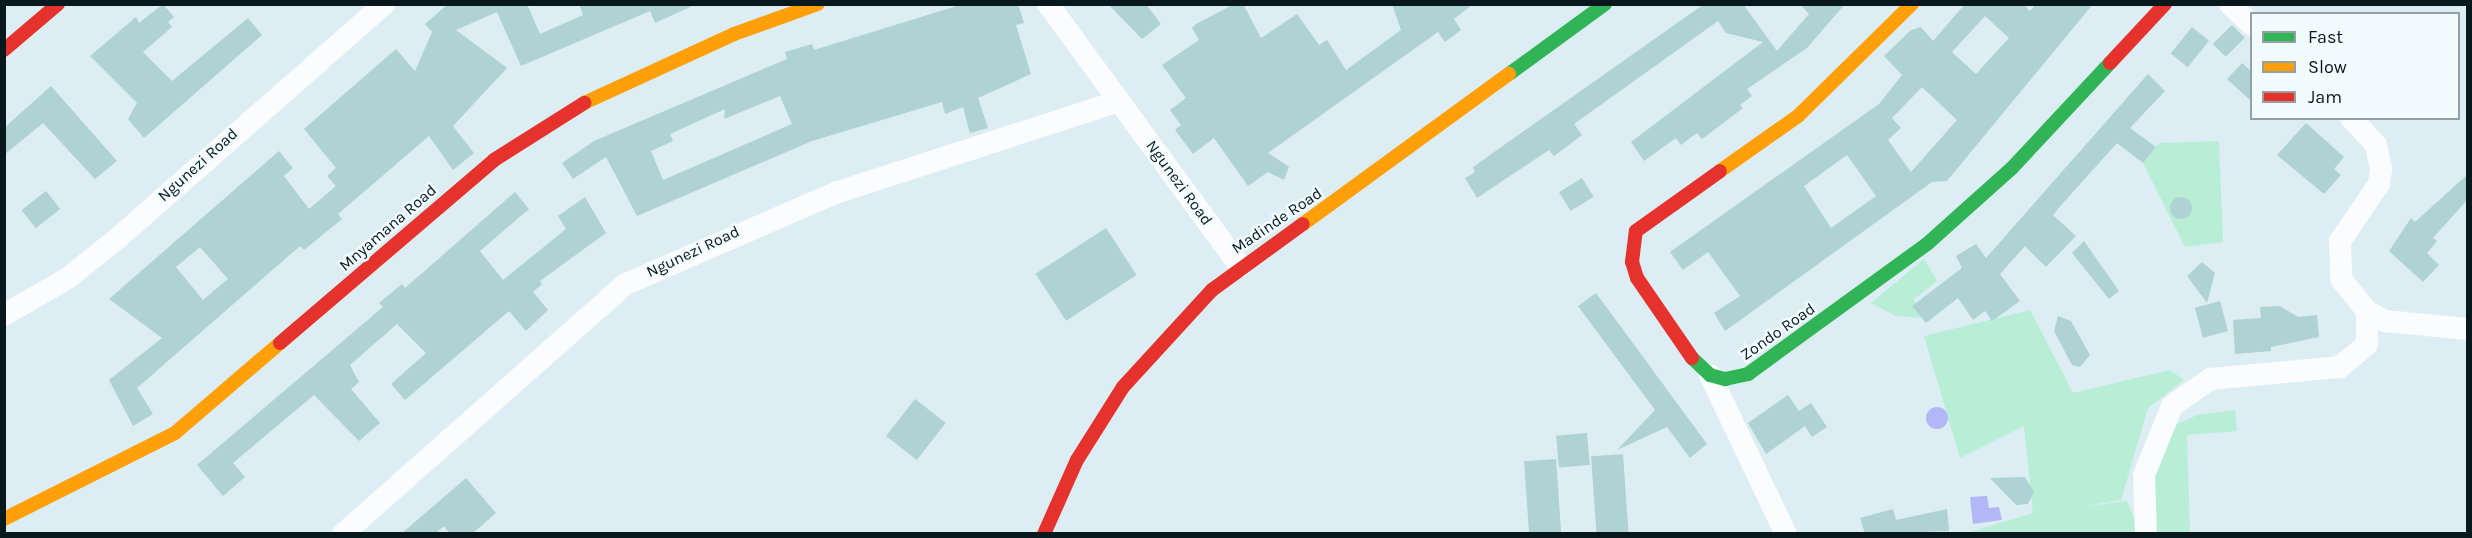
<!DOCTYPE html>
<html>
<head>
<meta charset="utf-8">
<style>
  body { margin:0 }
  #map { position:relative; width:2472px; height:538px; overflow:hidden; background:#dcedf4; font-family:Karla,sans-serif }
  div>[style] { position:absolute }
  [style*='--x'] { left:calc(var(--x)*1px); top:calc(var(--y)*1px); width:calc(var(--w)*1px); rotate:calc(var(--a)*1deg) }
  .green>* { inset:0; background:#b8eed5 }
  .water>* { inset:0; background:#b4b7f6 }
  .round { border-radius:50% }
  .building>* { inset:0; background:#afd2d4; transform-origin:0 0 }
  .street>* { height:22px; margin:-11px; padding:0 11px; transform-origin:11px; border-radius:11px; background:#fafcfd }
  .fast>* { height:14px; margin:-7px; padding:0 7px; transform-origin:7px; border-radius:7px; background:#30b455 }
  .slow>* { height:14px; margin:-7px; padding:0 7px; transform-origin:7px; border-radius:7px; background:#ff9f0a }
  .jam>* { height:14px; margin:-7px; padding:0 7px; transform-origin:7px; border-radius:7px; background:#e5322d }
  span { translate:-50% -50%; white-space:nowrap; text-align:center; line-height:1.15; -webkit-text-stroke:5px #f2fbfe; paint-order:stroke }
  .street-label { font-size:16px; color:#08181d }
  .frame { position:absolute; inset:0; border:6px solid #08181d; pointer-events:none }
  .legend { position:absolute; left:2250px; top:12px; width:210px; height:108px; box-sizing:border-box; background:#f2fbfe; border:2px solid #94a0a4; margin:0; padding:8px 10px; list-style:none; font-size:18px; color:#08181d }
  .legend li { display:flex; align-items:center; gap:12px; height:30px }
  .legend b { width:30px; border:2px solid #94a0a4 }
</style>
</head>
<body>
<div id="map">
  <div class="green">
    <i style="clip-path:polygon(2219px 141px,2223px 242px,2185px 247px,2143px 163px,2159px 143px)"></i>
    <i style="clip-path:polygon(1924px 259px,1937px 281px,1914px 299px,1922px 318px,1896px 316px,1871px 303px)"></i>
    <i style="clip-path:polygon(2030px 310px,2073px 393px,2170px 370px,2184px 380px,2148px 408px,2121px 500px,2081px 507px,2127px 501px,2140px 533px,1970px 532px,2033px 513px,2024px 426px,1960px 458px,1924px 336px)"></i>
    <i style="clip-path:polygon(2235px 410px,2237px 431px,2187px 435px,2190px 533px,2157px 533px,2148px 499px,2162px 432px,2197px 415px)"></i>
  </div>
  <div class="water">
    <i class="round" style="left:1926px;top:407px;width:22px;height:22px"></i>
    <i style="clip-path:polygon(1987px 496px,1989px 508px,1999px 507px,2002px 520px,1973px 524px,1970px 497px)"></i>
  </div>
  <div class="building">
    <i style="clip-path:polygon(163px 4px,174px 17px,168px 22px,172px 27px,143px 52px,172px 81px,248px 18px,262px 35px,144px 138px,128px 119px,137px 103px,90px 56px,136px 17px,139px 23px)"></i>
    <i style="clip-path:polygon(evenodd,448px 4px,527px 4px,540px 34px,583px 15px,579px 4px,697px 4px,655px 23px,650px 11px,521px 66px,497px 12px,456px 30px,507px 68px,453px 126px,474px 153px,453px 170px,429px 136px,338px 214px,342px 219px,304px 250px,300px 246px,137px 388px,153px 414px,133px 426px,109px 380px,162px 338px,109px 299px,279px 151px,293px 168px,284px 176px,309px 209px,336px 186px,327px 176px,336px 168px,304px 129px,396px 49px,415px 71px,432px 32px,425px 24px,448px 4px,200px 247px,228px 279px,203px 300px,176px 267px,200px 247px)"></i>
    <i style="clip-path:polygon(evenodd,963px 4px,1018px 4px,1024px 23px,1016px 25px,1031px 74px,978px 98px,988px 128px,970px 133px,963px 107px,945px 114px,942px 102px,812px 141px,637px 216px,606px 157px,573px 179px,562px 163px,594px 141px,787px 59px,785px 52px,812px 44px,814px 50px,963px 4px,780px 96px,792px 124px,663px 180px,651px 151px,673px 141px,670px 134px,725px 109px,724px 119px,780px 96px)"></i>
    <i style="clip-path:polygon(1108px 4px,1146px 4px,1161px 24px,1142px 39px)"></i>
    <i style="clip-path:polygon(1234px 4px,1243px 4px,1261px 38px,1297px 14px,1319px 45px,1327px 40px,1346px 70px,1401px 30px,1392px 4px,1473px 4px,1454px 19px,1461px 30px,1445px 42px,1438px 32px,1268px 153px,1289px 167px,1284px 180px,1268px 172px,1248px 186px,1214px 138px,1193px 154px,1175px 130px,1181px 125px,1170px 110px,1186px 98px,1162px 65px,1199px 40px,1192px 28px,1196px 24px)"></i>
    <i style="clip-path:polygon(1704px 4px,1743px 4px,1777px 51px,1809px 14px,1800px 4px,1845px 4px,1807px 48px,1747px 89px,1752px 96px,1740px 105px,1743px 108px,1702px 139px,1697px 133px,1681px 145px,1676px 138px,1644px 161px,1631px 142px,1763px 42px,1726px 33px,1718px 21px,1574px 124px,1582px 135px,1554px 156px,1549px 150px,1477px 198px,1465px 178px,1475px 172px,1473px 167px)"></i>
    <i style="clip-path:polygon(evenodd,1965px 4px,2023px 4px,2030px 11px,2036px 4px,2093px 4px,1947px 181px,1932px 182px,1725px 331px,1714px 313px,1740px 296px,1708px 252px,1683px 270px,1670px 252px,1879px 104px,1902px 75px,1884px 56px,1911px 30px,1921px 27px,1933px 41px,1965px 4px,1985px 16px,2009px 38px,1976px 74px,1952px 52px,1985px 16px,1965px 4px,1922px 87px,1957px 120px,1911px 172px,1888px 140px,1901px 128px,1892px 118px,1922px 87px,1965px 4px,1847px 155px,1876px 196px,1831px 228px,1804px 186px,1847px 155px)"></i>
    <i style="left:2232px;top:25px;width:18px;height:27px;rotate:45deg"></i>
    <i style="left:2192px;top:27px;width:22px;height:34px;rotate:39deg"></i>
    <i style="clip-path:polygon(2242px 63px,2252px 72px,2252px 102px,2227px 79px)"></i>
    <i style="clip-path:polygon(2148px 74px,2165px 91px,2130px 128px,2156px 147px,2143px 163px,2117px 143px,2063px 203px,2053px 215px,2076px 236px,2046px 267px,2025px 246px,2000px 274px,2020px 301px,1992px 321px,1985px 311px,1973px 320px,1958px 298px,1926px 323px,1912px 306px,1962px 268px,1956px 256px,1976px 244px,1986px 258px)"></i>
    <i style="clip-path:polygon(51px 86px,117px 161px,95px 179px,43px 123px,4px 155px,4px 128px)"></i>
    <i style="clip-path:polygon(2306px 123px,2344px 157px,2334px 169px,2341px 175px,2324px 194px,2277px 155px)"></i>
    <i style="clip-path:polygon(2468px 174px,2468px 199px,2433px 238px,2437px 241px,2427px 253px,2439px 265px,2423px 282px,2389px 251px,2411px 218px,2415px 222px)"></i>
    <i style="left:1582px;top:178px;width:22px;height:27px;rotate:58deg"></i>
    <i style="left:46px;top:191px;width:23px;height:31px;rotate:52deg"></i>
    <i style="clip-path:polygon(515px 192px,529px 209px,480px 251px,503px 280px,566px 229px,558px 216px,585px 197px,606px 233px,540px 281px,542px 284px,533px 292px,548px 310px,526px 331px,509px 311px,405px 400px,391px 384px,426px 353px,397px 324px,350px 365px,359px 382px,351px 389px,380px 423px,359px 441px,314px 395px,233px 463px,245px 477px,223px 496px,197px 465px,383px 307px,379px 303px,402px 284px,405px 288px)"></i>
    <i class="round" style="left:2170px;top:197px;width:22px;height:22px"></i>
    <i style="left:1106px;top:228px;width:56px;height:84px;rotate:57deg"></i>
    <i style="clip-path:polygon(2084px 241px,2119px 291px,2109px 299px,2072px 253px)"></i>
    <i style="clip-path:polygon(2202px 262px,2215px 273px,2207px 303px,2187px 276px)"></i>
    <i style="clip-path:polygon(1596px 293px,1707px 444px,1690px 458px,1667px 427px,1617px 450px,1655px 410px,1578px 306px)"></i>
    <i style="left:2220px;top:301px;width:31px;height:26px;rotate:75deg"></i>
    <i style="clip-path:polygon(2280px 306px,2298px 317px,2317px 315px,2319px 337px,2271px 347px,2271px 351px,2235px 354px,2233px 320px,2261px 318px,2260px 307px)"></i>
    <i style="clip-path:polygon(2058px 316px,2071px 321px,2090px 355px,2080px 367px,2072px 365px,2054px 331px)"></i>
    <i style="clip-path:polygon(1788px 395px,1799px 411px,1811px 403px,1827px 427px,1812px 437px,1805px 426px,1766px 454px,1748px 423px)"></i>
    <i style="left:915px;top:399px;width:39px;height:47px;rotate:38deg"></i>
    <i style="left:1587px;top:433px;width:32px;height:31px;rotate:85deg"></i>
    <i style="left:1623px;top:454px;width:80px;height:32px;rotate:86deg"></i>
    <i style="left:1556px;top:459px;width:75px;height:32px;rotate:86deg"></i>
    <i style="clip-path:polygon(2025px 477px,2034px 492px,2028px 504px,2016px 505px,1990px 478px)"></i>
    <i style="clip-path:polygon(466px 478px,496px 513px,472px 534px,450px 534px,444px 526px,435px 534px,401px 534px)"></i>
    <i style="clip-path:polygon(1893px 509px,1896px 520px,1947px 509px,1949px 531px,1865px 534px,1860px 518px)"></i>
  </div>
  <div class="street">
    <i style="--x:1048;--y:4;--w:325;--a:53.8"></i>
    <i style="--x:2230;--y:4;--w:30;--a:44"></i>
    <i style="--x:2351;--y:118;--w:37;--a:47"></i>
    <i style="--x:2376;--y:145;--w:25;--a:78"></i>
    <i style="--x:2381;--y:169;--w:15;--a:98"></i>
    <i style="--x:2379;--y:184;--w:69;--a:124.4"></i>
    <i style="--x:2340;--y:241;--w:38;--a:88"></i>
    <i style="--x:2341;--y:279;--w:41;--a:50.9"></i>
    <i style="--x:2367;--y:311;--w:21;--a:29"></i>
    <i style="--x:2385;--y:321;--w:83;--a:5.5"></i>
    <i style="--x:4;--y:315;--w:74;--a:-30"></i>
    <i style="--x:68;--y:278;--w:64;--a:-38.7"></i>
    <i style="--x:118;--y:238;--w:354;--a:-41.3"></i>
    <i style="--x:1710;--y:375;--w:176;--a:64.5"></i>
    <i style="--x:343;--y:534;--w:378;--a:-41.5"></i>
    <i style="--x:626;--y:284;--w:231;--a:-23.5"></i>
    <i style="--x:838;--y:192;--w:295;--a:-17.9"></i>
    <i style="--x:2146;--y:534;--w:59;--a:-91.9"></i>
    <i style="--x:2144;--y:475;--w:74;--a:-67.9"></i>
    <i style="--x:2172;--y:406;--w:47;--a:-35.4"></i>
    <i style="--x:2210;--y:379;--w:131;--a:-5.3"></i>
    <i style="--x:2340;--y:367;--w:35;--a:-40"></i>
    <i style="--x:2367;--y:344;--w:33;--a:-90"></i>
  </div>
  <div class="fast">
    <i style="--x:1509;--y:74;--w:119;--a:-36.1"></i>
    <i style="--x:1692;--y:358;--w:25;--a:43"></i>
    <i style="--x:1710;--y:375;--w:16;--a:15"></i>
    <i style="--x:1725;--y:379;--w:24;--a:-12"></i>
    <i style="--x:1748;--y:374;--w:221;--a:-36"></i>
    <i style="--x:1927;--y:244;--w:114;--a:-41.8"></i>
    <i style="--x:2012;--y:168;--w:144;--a:-47"></i>
  </div>
  <div class="slow">
    <i style="--x:584;--y:103;--w:165;--a:-24.7"></i>
    <i style="--x:734;--y:34;--w:89;--a:-19.7"></i>
    <i style="--x:1720;--y:171;--w:95;--a:-35.2"></i>
    <i style="--x:1798;--y:116;--w:160;--a:-44.5"></i>
    <i style="--x:1303;--y:224;--w:255;--a:-36.1"></i>
    <i style="--x:4;--y:519;--w:191;--a:-26.7"></i>
    <i style="--x:175;--y:433;--w:138;--a:-40.6"></i>
  </div>
  <div class="jam">
    <i style="--x:4;--y:50;--w:71;--a:-40.4"></i>
    <i style="--x:2110;--y:63;--w:81;--a:-47"></i>
    <i style="--x:280;--y:343;--w:282;--a:-40.5"></i>
    <i style="--x:494;--y:160;--w:107;--a:-32.3"></i>
    <i style="--x:1692;--y:358;--w:97;--a:-124.5"></i>
    <i style="--x:1637;--y:278;--w:17;--a:-107"></i>
    <i style="--x:1632;--y:262;--w:31;--a:-83"></i>
    <i style="--x:1636;--y:231;--w:103;--a:-35.5"></i>
    <i style="--x:1044;--y:534;--w:81;--a:-66"></i>
    <i style="--x:1077;--y:460;--w:86;--a:-57.8"></i>
    <i style="--x:1123;--y:387;--w:132;--a:-47.5"></i>
    <i style="--x:1212;--y:290;--w:112;--a:-36"></i>
  </div>
  <div class="street-label">
    <span style="left:198px;top:165px;rotate:-42deg">Ngunezi Road</span>
    <span style="left:1179px;top:183px;rotate:54deg">Ngunezi Road</span>
    <span style="left:1277px;top:221px;rotate:-34deg">Madinde Road</span>
    <span style="left:388px;top:228px;rotate:-41deg">Mnyamana Road</span>
    <span style="left:693px;top:252px;rotate:-25deg">Ngunezi Road</span>
    <span style="left:1778px;top:332px;rotate:-35deg">Zondo Road</span>
  </div>
  <div class="frame"></div>
  <ul class="legend">
  <li><b style="height:8px;background:#30b455"></b>Fast</li>
  <li><b style="height:8px;background:#ff9f0a"></b>Slow</li>
  <li><b style="height:8px;background:#e5322d"></b>Jam</li>
  </ul>
</div>
</body>
</html>
